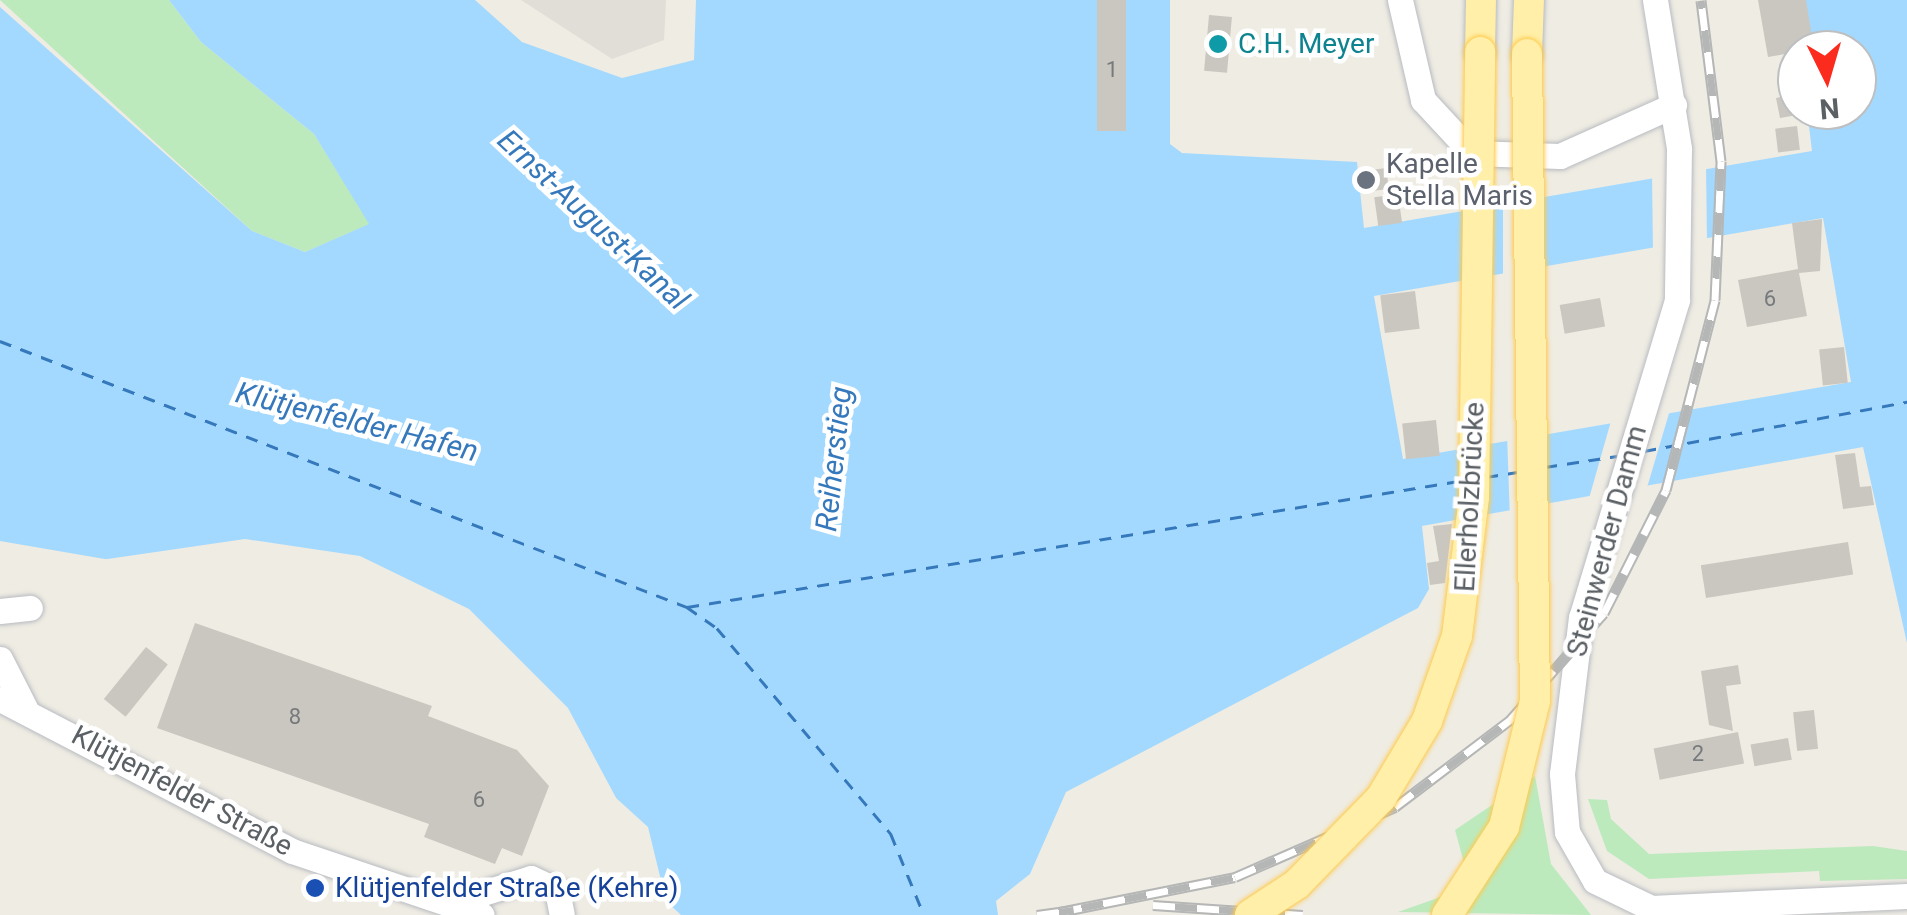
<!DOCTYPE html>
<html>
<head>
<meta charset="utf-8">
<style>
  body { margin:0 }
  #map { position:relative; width:1907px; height:915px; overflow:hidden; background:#efece3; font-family:Roboto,sans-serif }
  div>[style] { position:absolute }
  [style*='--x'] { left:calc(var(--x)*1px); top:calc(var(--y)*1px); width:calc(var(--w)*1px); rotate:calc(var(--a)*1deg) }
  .industrial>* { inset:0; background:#e0ded7 }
  .green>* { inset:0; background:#bdeabd }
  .water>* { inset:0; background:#a3d9ff }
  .pier>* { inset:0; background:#efece3; transform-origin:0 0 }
  .ferry>* { height:2.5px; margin-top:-1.25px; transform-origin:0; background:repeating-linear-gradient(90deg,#3579bc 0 12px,transparent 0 22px) }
  .building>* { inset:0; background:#cac7c0; transform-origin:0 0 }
  .roads { filter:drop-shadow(0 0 2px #b8bbc1) drop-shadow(0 0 2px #b8bbc1) }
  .minor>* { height:25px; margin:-12.5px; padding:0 12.5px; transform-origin:12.5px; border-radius:12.5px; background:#fff }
  .major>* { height:30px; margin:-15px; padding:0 15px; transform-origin:15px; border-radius:15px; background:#ffefa8 }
  .rail>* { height:11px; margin-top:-5.5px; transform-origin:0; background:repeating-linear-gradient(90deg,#fff 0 22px,#b5b6b6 0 44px); box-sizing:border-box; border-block:2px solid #b5b6b6 }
  .bridges { filter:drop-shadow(0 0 2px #ffca4c) drop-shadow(0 0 2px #ffca4c) }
  .major-bridge>* { height:30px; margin:-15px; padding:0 15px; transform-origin:15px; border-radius:15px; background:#ffefa8 }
  .dots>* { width:28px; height:28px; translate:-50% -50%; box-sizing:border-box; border:5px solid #fff; border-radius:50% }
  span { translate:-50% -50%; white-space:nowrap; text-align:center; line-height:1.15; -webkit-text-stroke:9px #fff; paint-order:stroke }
  .number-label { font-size:22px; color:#777a7c }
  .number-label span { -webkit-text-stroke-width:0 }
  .culture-label { font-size:28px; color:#0d838f }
  .left { translate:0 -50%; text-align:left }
  .worship-label { font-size:28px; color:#5b616d }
  .street-label { font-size:28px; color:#5b6065 }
  .transit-label { font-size:28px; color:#164399 }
  .water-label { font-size:30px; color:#3579bc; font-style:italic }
  .north { position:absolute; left:1777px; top:30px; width:100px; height:100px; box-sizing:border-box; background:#fff; border:2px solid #bdbfc1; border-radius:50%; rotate:175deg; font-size:28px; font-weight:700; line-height:40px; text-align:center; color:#5b6065 }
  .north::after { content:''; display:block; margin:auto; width:35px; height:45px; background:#fb2b1d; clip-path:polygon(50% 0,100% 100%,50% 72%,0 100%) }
</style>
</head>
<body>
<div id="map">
  <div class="industrial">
    <i style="clip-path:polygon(521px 0,666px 0,664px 40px,612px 59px)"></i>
  </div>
  <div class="green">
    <i style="clip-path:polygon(0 0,169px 0,201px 42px,314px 134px,370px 224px,305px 252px,252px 231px)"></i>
    <i style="clip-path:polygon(1535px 776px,1551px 864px,1591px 915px,1398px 912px,1449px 894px,1464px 863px,1455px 830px)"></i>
    <i style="clip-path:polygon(1588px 799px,1607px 800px,1611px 819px,1649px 854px,1873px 846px,1907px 851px,1907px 879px,1820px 881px,1819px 871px,1649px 879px,1607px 851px)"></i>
  </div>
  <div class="water">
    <i style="clip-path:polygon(evenodd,169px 0,475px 0,522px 42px,622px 78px,694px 60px,696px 0,1170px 0,1170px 144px,1182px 153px,1357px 162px,1364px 228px,1812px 151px,1807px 110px,1857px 110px,1857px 50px,1797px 50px,1797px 77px,1780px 0,1907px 0,1907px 643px,1863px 447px,1422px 526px,1429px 589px,1418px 608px,1066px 792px,1030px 874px,996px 901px,998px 915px,681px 915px,666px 901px,648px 827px,496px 689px,414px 632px,331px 598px,0 541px,0 7px,252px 231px,305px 252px,369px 224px,314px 134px,201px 42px,169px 0,1823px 218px,1851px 382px,1403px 459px,1374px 296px,1823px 218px)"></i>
  </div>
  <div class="pier">
    <i style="clip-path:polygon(1706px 165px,1707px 242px,1653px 252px,1652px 174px)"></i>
    <i style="clip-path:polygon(1541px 193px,1540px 272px,1503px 279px,1503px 200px)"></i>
    <i style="clip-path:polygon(1670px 410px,1646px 491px,1588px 502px,1611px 421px)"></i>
    <i style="left:1544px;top:433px;width:76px;height:37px;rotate:88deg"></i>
    <i style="clip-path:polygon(245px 539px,360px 556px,469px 609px,568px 708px,622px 809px,493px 693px,392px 625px,330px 603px,80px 563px)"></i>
  </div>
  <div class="ferry">
    <i style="--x:0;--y:341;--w:737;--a:21.17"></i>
    <i style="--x:687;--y:607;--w:782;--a:-9.27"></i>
    <i style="--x:1644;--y:451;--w:268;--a:-10.6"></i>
    <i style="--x:1545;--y:467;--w:73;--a:-8.7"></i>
    <i style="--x:1486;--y:477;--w:32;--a:-9"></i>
    <i style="--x:687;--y:607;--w:37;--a:35"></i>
    <i style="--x:717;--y:628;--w:270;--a:49.8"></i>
    <i style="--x:891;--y:834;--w:87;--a:67.8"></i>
  </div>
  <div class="building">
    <i style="left:1097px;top:0;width:29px;height:131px"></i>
    <i style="clip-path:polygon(1758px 0,1806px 0,1814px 49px,1768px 57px)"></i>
    <i style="left:1209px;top:15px;width:23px;height:56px;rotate:5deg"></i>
    <i style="clip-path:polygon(1797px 94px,1797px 115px,1780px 118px,1776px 98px)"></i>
    <i style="left:1797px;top:126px;width:24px;height:22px;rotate:83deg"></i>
    <i style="left:1386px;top:168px;width:21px;height:27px;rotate:82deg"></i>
    <i style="left:1398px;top:194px;width:29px;height:24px;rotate:82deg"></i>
    <i style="clip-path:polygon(1822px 219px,1820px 271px,1799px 273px,1807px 316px,1747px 327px,1738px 280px,1798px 269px,1792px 223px)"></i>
    <i style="left:1415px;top:291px;width:38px;height:35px;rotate:83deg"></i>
    <i style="left:1600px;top:298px;width:29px;height:41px;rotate:80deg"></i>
    <i style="left:1844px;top:347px;width:36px;height:25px;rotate:84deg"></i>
    <i style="left:1436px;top:420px;width:36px;height:34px;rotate:84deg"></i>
    <i style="clip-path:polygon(1855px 453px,1860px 487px,1871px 486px,1874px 505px,1843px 509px,1835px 455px)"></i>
    <i style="clip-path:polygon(1452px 524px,1445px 583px,1430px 585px,1427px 563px,1439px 561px,1433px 526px)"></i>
    <i style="left:1848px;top:542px;width:33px;height:149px;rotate:81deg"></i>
    <i style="clip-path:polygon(195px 623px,432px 706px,428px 716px,517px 750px,549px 786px,522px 856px,502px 848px,495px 864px,424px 837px,429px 824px,157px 728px)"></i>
    <i style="left:146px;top:647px;width:28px;height:67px;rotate:39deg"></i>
    <i style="clip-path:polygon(1738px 665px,1741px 684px,1726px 686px,1733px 731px,1709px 725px,1701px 671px)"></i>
    <i style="left:1814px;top:710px;width:39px;height:21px;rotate:84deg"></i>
    <i style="left:1738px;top:732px;width:32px;height:86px;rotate:79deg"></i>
    <i style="left:1788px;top:738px;width:22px;height:38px;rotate:80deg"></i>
  </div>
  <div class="roads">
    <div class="minor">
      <i style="--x:1400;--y:0;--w:103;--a:77"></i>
      <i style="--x:1423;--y:100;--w:72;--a:47.2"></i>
      <i style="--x:1472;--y:153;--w:88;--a:2"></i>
      <i style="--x:1560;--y:156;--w:125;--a:-24.1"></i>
      <i style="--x:1655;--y:0;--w:151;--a:80.8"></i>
      <i style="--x:1679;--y:149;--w:151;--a:90.8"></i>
      <i style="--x:1677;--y:300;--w:331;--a:106.8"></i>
      <i style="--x:1581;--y:617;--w:158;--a:96.9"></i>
      <i style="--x:1562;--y:774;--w:58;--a:85.1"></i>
      <i style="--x:1567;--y:832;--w:56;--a:60.3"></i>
      <i style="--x:1595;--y:881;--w:62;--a:25.7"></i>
      <i style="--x:1651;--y:908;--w:256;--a:-2.7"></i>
      <i style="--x:0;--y:611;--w:30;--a:-6"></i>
      <i style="--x:0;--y:659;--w:55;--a:63"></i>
      <i style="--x:0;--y:699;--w:329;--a:27.5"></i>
      <i style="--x:292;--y:851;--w:200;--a:18.6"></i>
      <i style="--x:457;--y:901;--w:77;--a:-17.3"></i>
      <i style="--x:531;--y:878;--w:29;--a:25"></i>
      <i style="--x:557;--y:890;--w:25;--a:79"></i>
    </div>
    <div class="major">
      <i style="--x:1480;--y:52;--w:52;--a:-88.9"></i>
      <i style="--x:1527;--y:54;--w:54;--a:-87.9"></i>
    </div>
  </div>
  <div class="rail">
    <i style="--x:1153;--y:905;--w:150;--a:3.8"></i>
    <i style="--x:1060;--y:912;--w:178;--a:-11.3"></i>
    <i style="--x:1235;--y:877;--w:175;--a:-23.6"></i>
    <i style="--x:1395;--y:807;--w:144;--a:-37.1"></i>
    <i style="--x:1510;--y:720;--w:142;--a:-48.7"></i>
    <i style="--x:1604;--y:613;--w:138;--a:-63.2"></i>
    <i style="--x:1666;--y:490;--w:196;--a:-75.5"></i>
    <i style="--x:1715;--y:300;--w:139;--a:-87.5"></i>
    <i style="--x:1721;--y:161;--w:162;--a:-97.1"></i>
    <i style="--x:1037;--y:915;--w:37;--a:-8"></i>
  </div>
  <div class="bridges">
    <div class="major-bridge">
      <i style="--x:1250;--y:915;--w:56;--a:-33.4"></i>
      <i style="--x:1297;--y:884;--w:120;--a:-45.7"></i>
      <i style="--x:1381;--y:798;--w:90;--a:-59.1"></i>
      <i style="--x:1427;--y:721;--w:90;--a:-70.6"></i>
      <i style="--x:1457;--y:636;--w:140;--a:-83"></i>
      <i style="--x:1474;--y:497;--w:445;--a:-89.2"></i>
      <i style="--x:1447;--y:915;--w:105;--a:-57.1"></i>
      <i style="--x:1504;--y:827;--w:130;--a:-76.2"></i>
      <i style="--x:1535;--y:701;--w:647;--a:-90.71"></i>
    </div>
  </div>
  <div class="dots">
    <i style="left:1218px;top:44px;background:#0f9aa8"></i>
    <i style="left:1366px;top:180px;background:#6b7280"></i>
    <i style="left:315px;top:888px;background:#1a4fb4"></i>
  </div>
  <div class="number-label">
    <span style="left:1112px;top:70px">1</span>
    <span style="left:1770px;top:299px">6</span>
    <span style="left:295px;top:717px">8</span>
    <span style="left:1698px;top:754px">2</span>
    <span style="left:479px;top:800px">6</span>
  </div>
  <div class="culture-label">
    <span class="left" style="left:1238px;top:44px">C.H. Meyer</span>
  </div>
  <div class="worship-label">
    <span class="left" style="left:1386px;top:180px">Kapelle<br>Stella Maris</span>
  </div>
  <div class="street-label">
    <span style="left:1470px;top:497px;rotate:-87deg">Ellerholzbrücke</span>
    <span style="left:1607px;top:541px;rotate:-75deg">Steinwerder Damm</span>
    <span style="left:182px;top:791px;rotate:28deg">Klütjenfelder Straße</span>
  </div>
  <div class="transit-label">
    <span class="left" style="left:335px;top:888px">Klütjenfelder Straße (Kehre)</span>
  </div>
  <div class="water-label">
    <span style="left:593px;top:220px;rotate:43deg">Ernst-August-Kanal</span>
    <span style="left:357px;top:422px;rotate:14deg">Klütjenfelder Hafen</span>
    <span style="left:834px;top:459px;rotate:-84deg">Reiherstieg</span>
  </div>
  <div class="north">N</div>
</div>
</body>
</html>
